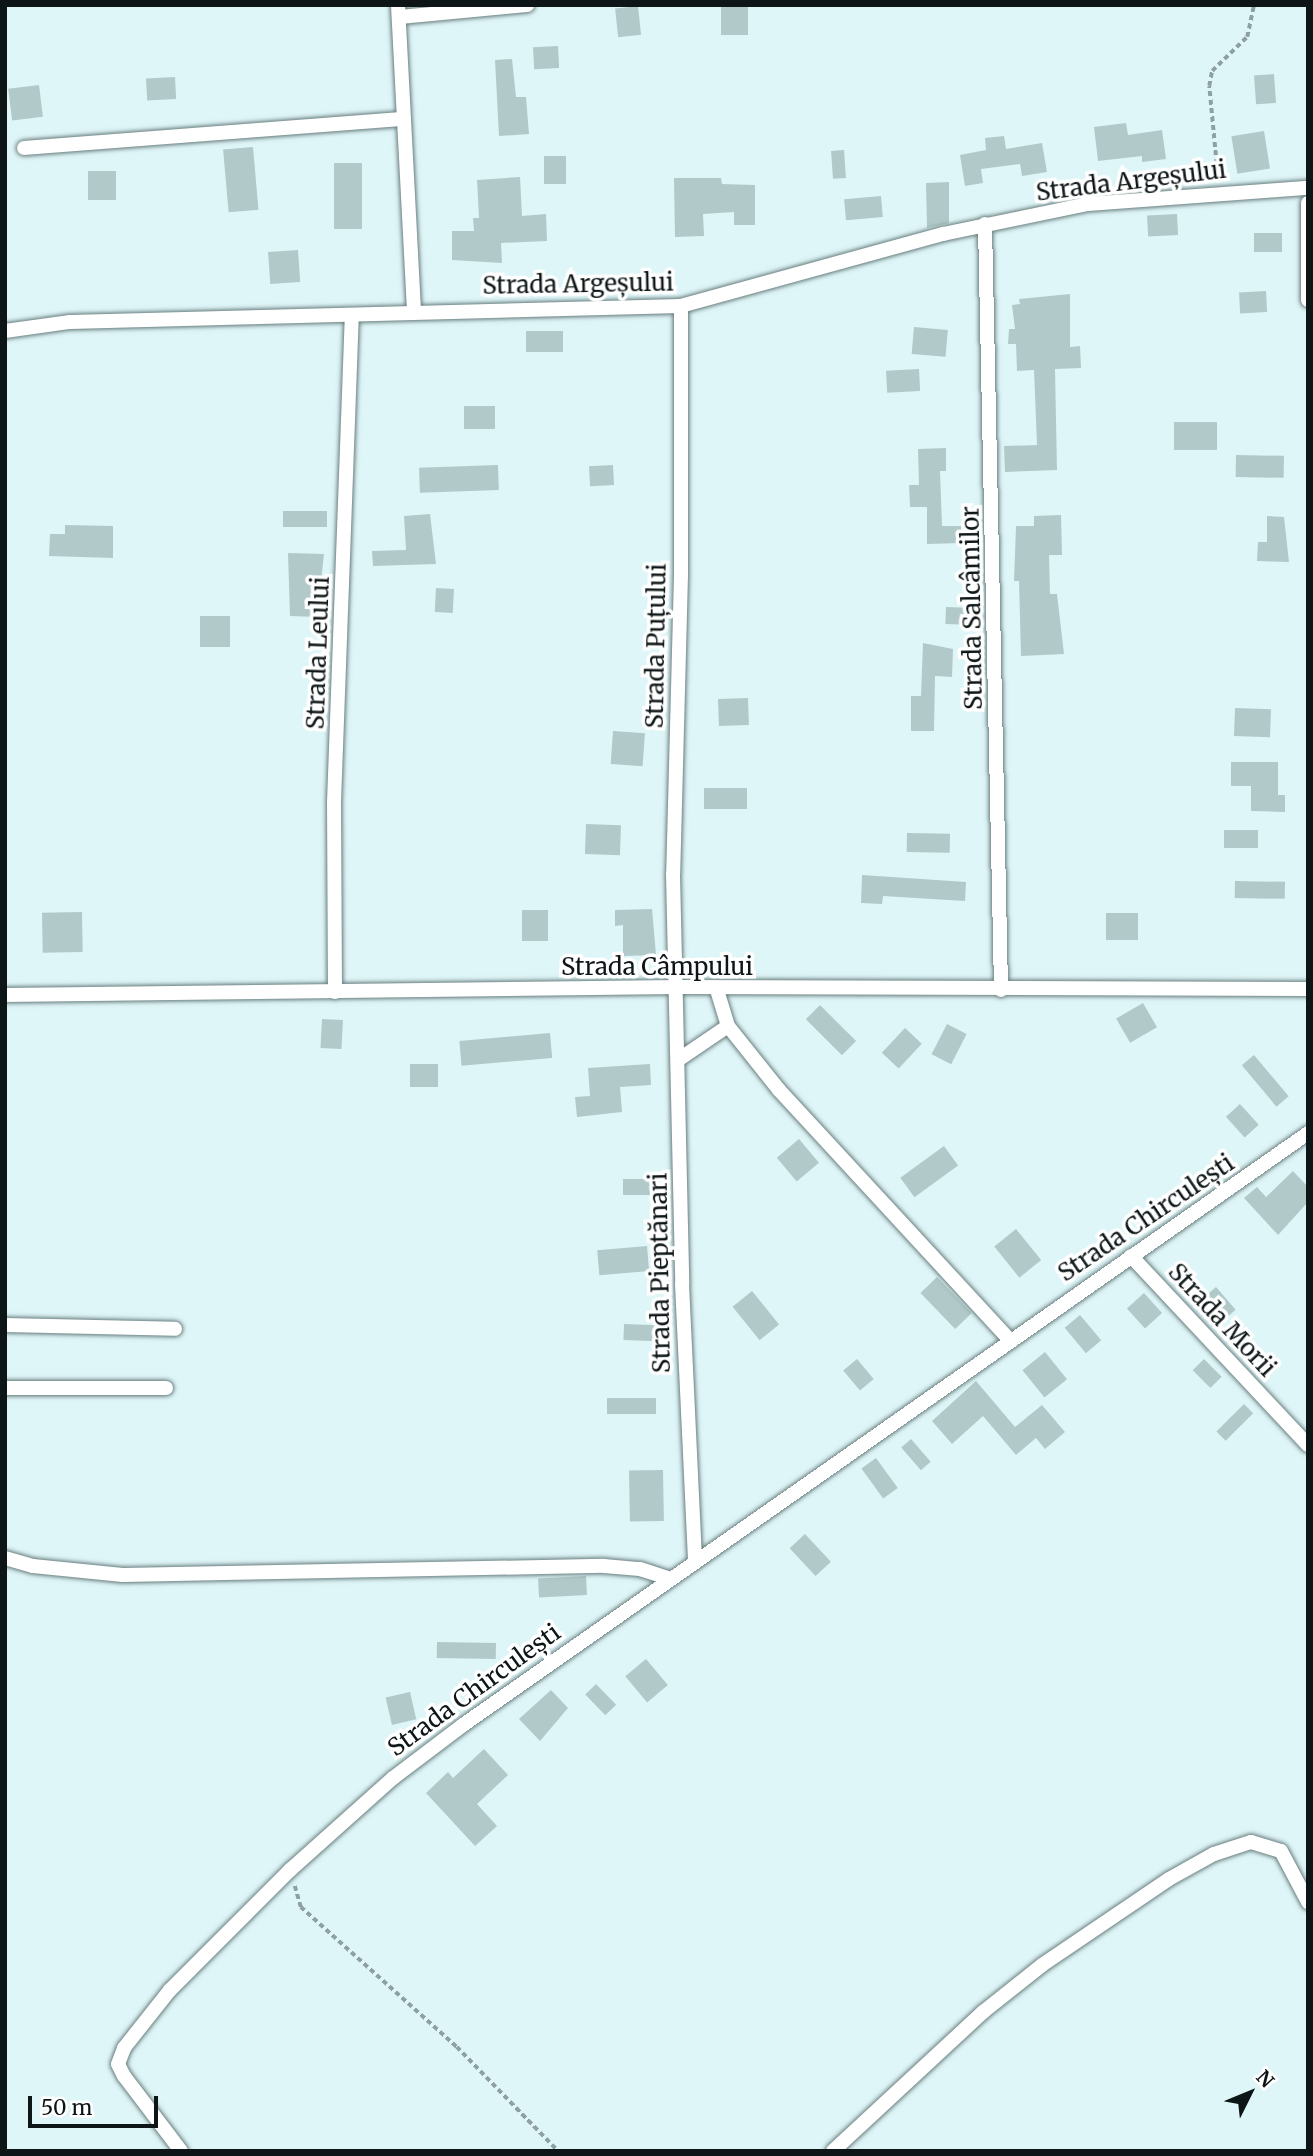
<!DOCTYPE html>
<html>
<head>
<meta charset="utf-8">
<style>
  body { margin:0 }
  #map { position:relative; width:1313px; height:2156px; overflow:hidden; background:#dff6f8; font-family:Merriweather,serif }
  div>[style] { position:absolute }
  [style*='--x'] { left:calc(var(--x)*1px); top:calc(var(--y)*1px); width:calc(var(--w)*1px); rotate:calc(var(--a)*1deg) }
  .building>* { inset:0; background:#b2c9ca; transform-origin:0 0 }
  .path>* { height:3.5px; margin-top:-1.75px; transform-origin:0; background:repeating-linear-gradient(90deg,#8fa0a2 0 5px,transparent 0 8.5px) }
  .roads { filter:drop-shadow(0 0 2px #697e7f) drop-shadow(0 0 2px #697e7f) }
  .minor>* { height:14px; margin:-7px; padding:0 7px; transform-origin:7px; border-radius:7px; background:#fff }
  span { translate:-50% -50%; white-space:nowrap; text-align:center; line-height:1.15; -webkit-text-stroke:7px #fff; paint-order:stroke }
  .street-label { font-size:24px; color:#0d1516 }
  .frame { position:absolute; inset:0; border:7px solid #0d1516; pointer-events:none }
  .north { position:absolute; left:1215px; top:2058px; width:70px; height:70px; -webkit-text-stroke:5px #fff; paint-order:stroke; rotate:47deg; font-size:19px; font-weight:700; line-height:28px; text-align:center; color:#0d1516 }
  .north::after { content:''; display:block; margin:auto; width:24px; height:32px; background:#0d1516; clip-path:polygon(50% 0,100% 100%,50% 72%,0 100%) }
  .scale { position:absolute; left:28px; top:2096px; width:130px; height:32px; box-sizing:border-box; border:4px solid #0d1516; border-top:0; padding-left:9px; font-size:21px; line-height:24px; white-space:nowrap; color:#0d1516; -webkit-text-stroke:5px #fff; paint-order:stroke }
</style>
</head>
<body>
<div id="map">
  <div class="building">
    <i style="left:721px;top:5px;width:27px;height:30px"></i>
    <i style="left:638px;top:6px;width:29px;height:23px;rotate:84deg"></i>
    <i style="left:558px;top:46px;width:22px;height:25px;rotate:87deg"></i>
    <i style="clip-path:polygon(512px 59px,516px 97px,526px 97px,529px 134px,499px 136px,495px 60px)"></i>
    <i style="left:1274px;top:74px;width:29px;height:20px;rotate:86deg"></i>
    <i style="left:175px;top:77px;width:22px;height:29px;rotate:87deg"></i>
    <i style="left:39px;top:85px;width:32px;height:31px;rotate:83deg"></i>
    <i style="clip-path:polygon(1126px 123px,1128px 135px,1162px 130px,1166px 159px,1142px 162px,1142px 156px,1098px 161px,1094px 127px)"></i>
    <i style="left:1264px;top:131px;width:38px;height:33px;rotate:81deg"></i>
    <i style="clip-path:polygon(1004px 136px,1006px 149px,1042px 143px,1047px 172px,1022px 176px,1020px 164px,981px 169px,983px 183px,965px 186px,960px 155px,986px 150px,985px 138px)"></i>
    <i style="left:253px;top:147px;width:63px;height:30px;rotate:85deg"></i>
    <i style="left:844px;top:150px;width:28px;height:13px;rotate:86deg"></i>
    <i style="left:544px;top:156px;width:22px;height:28px"></i>
    <i style="left:334px;top:163px;width:28px;height:66px"></i>
    <i style="left:88px;top:171px;width:28px;height:29px"></i>
    <i style="clip-path:polygon(520px 177px,522px 216px,546px 214px,547px 241px,501px 243px,502px 263px,452px 260px,452px 231px,474px 231px,473px 218px,479px 218px,477px 180px)"></i>
    <i style="clip-path:polygon(674px 178px,721px 178px,722px 184px,755px 185px,755px 225px,734px 225px,734px 212px,703px 214px,704px 236px,675px 237px)"></i>
    <i style="clip-path:polygon(949px 182px,949px 223px,927px 228px,926px 183px)"></i>
    <i style="left:881px;top:196px;width:21px;height:37px;rotate:85deg"></i>
    <i style="left:1177px;top:214px;width:21px;height:30px;rotate:87deg"></i>
    <i style="left:1254px;top:233px;width:28px;height:19px"></i>
    <i style="left:298px;top:250px;width:32px;height:30px;rotate:86deg"></i>
    <i style="left:1266px;top:291px;width:21px;height:27px;rotate:87deg"></i>
    <i style="clip-path:polygon(1070px 294px,1070px 347px,1080px 346px,1081px 368px,1055px 369px,1057px 470px,1005px 472px,1004px 446px,1037px 445px,1034px 370px,1017px 371px,1016px 344px,1008px 344px,1009px 329px,1015px 329px,1012px 305px,1020px 304px,1019px 299px)"></i>
    <i style="left:914px;top:327px;width:34px;height:27px;rotate:5deg"></i>
    <i style="left:526px;top:331px;width:37px;height:21px"></i>
    <i style="left:919px;top:369px;width:22px;height:33px;rotate:87deg"></i>
    <i style="left:495px;top:406px;width:23px;height:31px;rotate:90deg"></i>
    <i style="left:1217px;top:422px;width:28px;height:43px;rotate:90deg"></i>
    <i style="clip-path:polygon(946px 448px,946px 471px,940px 471px,942px 526px,961px 526px,961px 543px,927px 544px,927px 507px,910px 507px,909px 485px,919px 485px,918px 449px)"></i>
    <i style="left:1236px;top:455px;width:48px;height:22px;rotate:1deg"></i>
    <i style="left:498px;top:465px;width:25px;height:79px;rotate:88deg"></i>
    <i style="left:613px;top:465px;width:20px;height:24px;rotate:87deg"></i>
    <i style="left:283px;top:511px;width:44px;height:16px"></i>
    <i style="clip-path:polygon(430px 514px,436px 564px,373px 566px,372px 551px,406px 550px,404px 516px)"></i>
    <i style="clip-path:polygon(1061px 515px,1062px 555px,1049px 555px,1050px 594px,1057px 594px,1064px 654px,1021px 656px,1019px 581px,1014px 581px,1016px 526px,1034px 526px,1034px 516px)"></i>
    <i style="clip-path:polygon(1267px 516px,1284px 517px,1289px 562px,1257px 561px,1258px 542px,1267px 542px)"></i>
    <i style="clip-path:polygon(65px 525px,113px 526px,113px 558px,49px 556px,50px 534px,65px 534px)"></i>
    <i style="clip-path:polygon(288px 553px,324px 554px,317px 617px,290px 616px)"></i>
    <i style="left:436px;top:588px;width:18px;height:24px;rotate:3deg"></i>
    <i style="left:946px;top:607px;width:29px;height:17px;rotate:2deg"></i>
    <i style="left:200px;top:616px;width:30px;height:31px"></i>
    <i style="clip-path:polygon(923px 643px,953px 649px,952px 677px,935px 676px,934px 731px,911px 731px,911px 696px,921px 696px)"></i>
    <i style="left:748px;top:698px;width:27px;height:30px;rotate:88deg"></i>
    <i style="left:1235px;top:708px;width:36px;height:28px;rotate:2deg"></i>
    <i style="left:613px;top:731px;width:32px;height:33px;rotate:4deg"></i>
    <i style="clip-path:polygon(1231px 762px,1278px 762px,1278px 795px,1285px 795px,1285px 812px,1251px 811px,1251px 786px,1231px 786px)"></i>
    <i style="left:704px;top:788px;width:43px;height:21px"></i>
    <i style="left:586px;top:824px;width:35px;height:30px;rotate:2deg"></i>
    <i style="left:1224px;top:830px;width:34px;height:18px"></i>
    <i style="left:907px;top:833px;width:43px;height:19px;rotate:1deg"></i>
    <i style="clip-path:polygon(862px 875px,966px 882px,965px 901px,883px 896px,882px 904px,861px 903px)"></i>
    <i style="left:1235px;top:881px;width:50px;height:17px;rotate:1deg"></i>
    <i style="clip-path:polygon(652px 909px,656px 955px,623px 956px,623px 925px,615px 926px,615px 910px)"></i>
    <i style="left:522px;top:910px;width:26px;height:31px"></i>
    <i style="left:82px;top:912px;width:40px;height:40px;rotate:89deg"></i>
    <i style="left:1138px;top:913px;width:27px;height:32px;rotate:90deg"></i>
    <i style="left:1143px;top:1003px;width:28px;height:31px;rotate:60deg"></i>
    <i style="left:820px;top:1005px;width:51px;height:20px;rotate:45deg"></i>
    <i style="left:322px;top:1019px;width:21px;height:29px;rotate:3deg"></i>
    <i style="left:947px;top:1024px;width:22px;height:34px;rotate:27deg"></i>
    <i style="left:905px;top:1028px;width:23px;height:34px;rotate:43deg"></i>
    <i style="left:550px;top:1033px;width:25px;height:91px;rotate:85deg"></i>
    <i style="left:1254px;top:1055px;width:54px;height:16px;rotate:50deg"></i>
    <i style="left:438px;top:1064px;width:23px;height:28px;rotate:90deg"></i>
    <i style="clip-path:polygon(650px 1064px,651px 1085px,620px 1087px,622px 1112px,577px 1117px,575px 1097px,590px 1096px,588px 1068px)"></i>
    <i style="left:1240px;top:1104px;width:28px;height:19px;rotate:48deg"></i>
    <i style="left:799px;top:1139px;width:31px;height:29px;rotate:50deg"></i>
    <i style="left:944px;top:1146px;width:24px;height:54px;rotate:54deg"></i>
    <i style="clip-path:polygon(1293px 1171px,1308px 1187px,1308px 1202px,1278px 1235px,1244px 1198px,1257px 1187px,1266px 1197px)"></i>
    <i style="left:658px;top:1179px;width:16px;height:35px;rotate:90deg"></i>
    <i style="left:1016px;top:1229px;width:40px;height:28px;rotate:51deg"></i>
    <i style="left:647px;top:1246px;width:25px;height:50px;rotate:85deg"></i>
    <i style="left:937px;top:1277px;width:50px;height:23px;rotate:46deg"></i>
    <i style="left:1216px;top:1287px;width:30px;height:20px;rotate:49deg"></i>
    <i style="left:752px;top:1291px;width:43px;height:25px;rotate:51deg"></i>
    <i style="left:1144px;top:1293px;width:27px;height:23px;rotate:48deg"></i>
    <i style="left:1080px;top:1315px;width:33px;height:20px;rotate:50deg"></i>
    <i style="left:624px;top:1324px;width:34px;height:16px;rotate:2deg"></i>
    <i style="left:1045px;top:1352px;width:35px;height:29px;rotate:51deg"></i>
    <i style="left:857px;top:1359px;width:26px;height:18px;rotate:50deg"></i>
    <i style="left:1204px;top:1359px;width:25px;height:16px;rotate:45deg"></i>
    <i style="clip-path:polygon(976px 1381px,1015px 1427px,1042px 1405px,1065px 1432px,1045px 1449px,1036px 1438px,1016px 1455px,983px 1416px,952px 1444px,932px 1421px)"></i>
    <i style="left:607px;top:1398px;width:49px;height:16px"></i>
    <i style="left:1244px;top:1404px;width:13px;height:39px;rotate:45deg"></i>
    <i style="left:911px;top:1439px;width:30px;height:13px;rotate:49deg"></i>
    <i style="left:876px;top:1458px;width:37px;height:18px;rotate:54deg"></i>
    <i style="left:663px;top:1470px;width:51px;height:34px;rotate:89deg"></i>
    <i style="left:805px;top:1534px;width:38px;height:21px;rotate:47deg"></i>
    <i style="left:586px;top:1576px;width:19px;height:48px;rotate:87deg"></i>
    <i style="left:437px;top:1642px;width:59px;height:16px;rotate:1deg"></i>
    <i style="left:646px;top:1659px;width:34px;height:27px;rotate:50deg"></i>
    <i style="left:596px;top:1684px;width:29px;height:15px;rotate:46deg"></i>
    <i style="clip-path:polygon(551px 1690px,568px 1708px,540px 1741px,519px 1719px)"></i>
    <i style="left:410px;top:1692px;width:28px;height:25px;rotate:77deg"></i>
    <i style="clip-path:polygon(484px 1749px,508px 1775px,477px 1804px,497px 1826px,475px 1846px,426px 1793px,448px 1772px,453px 1778px)"></i>
  </div>
  <div class="path">
    <i style="--x:1218;--y:181;--w:95;--a:-95.4"></i>
    <i style="--x:1209;--y:86;--w:15;--a:-79"></i>
    <i style="--x:1212;--y:71;--w:49;--a:-44.2"></i>
    <i style="--x:1247;--y:37;--w:33;--a:-78"></i>
    <i style="--x:295;--y:1886;--w:22;--a:74"></i>
    <i style="--x:301;--y:1907;--w:210;--a:41.9"></i>
    <i style="--x:457;--y:2047;--w:145;--a:45.8"></i>
  </div>
  <div class="roads">
    <div class="minor">
      <i style="--x:398;--y:5;--w:305;--a:87"></i>
      <i style="--x:399;--y:17;--w:129;--a:-5.4"></i>
      <i style="--x:24;--y:148;--w:381;--a:-4.4"></i>
      <i style="--x:1308;--y:203;--w:97;--a:90"></i>
      <i style="--x:985;--y:224;--w:766;--a:88.8"></i>
      <i style="--x:681;--y:306;--w:269;--a:90"></i>
      <i style="--x:681;--y:575;--w:299;--a:91.5"></i>
      <i style="--x:673;--y:874;--w:410;--a:88.7"></i>
      <i style="--x:682;--y:1284;--w:275;--a:87.3"></i>
      <i style="--x:5;--y:331;--w:66;--a:-7.9"></i>
      <i style="--x:70;--y:322;--w:611;--a:-1.5"></i>
      <i style="--x:681;--y:306;--w:272;--a:-15.4"></i>
      <i style="--x:943;--y:234;--w:148;--a:-11.7"></i>
      <i style="--x:1088;--y:204;--w:221;--a:-4.2"></i>
      <i style="--x:717;--y:990;--w:38;--a:73"></i>
      <i style="--x:728;--y:1026;--w:82;--a:51.4"></i>
      <i style="--x:779;--y:1090;--w:339;--a:47.3"></i>
      <i style="--x:335;--y:992;--w:190;--a:-90.3"></i>
      <i style="--x:334;--y:802;--w:487;--a:-87.9"></i>
      <i style="--x:5;--y:995;--w:673;--a:-0.68"></i>
      <i style="--x:678;--y:987;--w:630;--a:0.18"></i>
      <i style="--x:678;--y:1060;--w:60;--a:-34.2"></i>
      <i style="--x:1131;--y:1256;--w:259;--a:46.9"></i>
      <i style="--x:5;--y:1325;--w:170;--a:1.3"></i>
      <i style="--x:5;--y:1388;--w:161;--a:0"></i>
      <i style="--x:5;--y:1558;--w:29;--a:16"></i>
      <i style="--x:33;--y:1566;--w:90;--a:5.7"></i>
      <i style="--x:123;--y:1575;--w:481;--a:-1.1"></i>
      <i style="--x:604;--y:1566;--w:36;--a:5"></i>
      <i style="--x:640;--y:1569;--w:29;--a:18"></i>
      <i style="--x:181;--y:2151;--w:94;--a:-127.2"></i>
      <i style="--x:124;--y:2076;--w:13;--a:-117"></i>
      <i style="--x:118;--y:2064;--w:17;--a:-69"></i>
      <i style="--x:124;--y:2048;--w:74;--a:-51.6"></i>
      <i style="--x:170;--y:1990;--w:170;--a:-45"></i>
      <i style="--x:290;--y:1870;--w:138;--a:-41.8"></i>
      <i style="--x:393;--y:1778;--w:88;--a:-37.1"></i>
      <i style="--x:463;--y:1725;--w:1032;--a:-35.01"></i>
      <i style="--x:833;--y:2151;--w:205;--a:-42.8"></i>
      <i style="--x:983;--y:2012;--w:75;--a:-38.5"></i>
      <i style="--x:1042;--y:1965;--w:153;--a:-34.1"></i>
      <i style="--x:1169;--y:1879;--w:51;--a:-29.1"></i>
      <i style="--x:1214;--y:1854;--w:39;--a:-18"></i>
      <i style="--x:1251;--y:1842;--w:31;--a:17"></i>
      <i style="--x:1281;--y:1851;--w:58;--a:62.1"></i>
    </div>
  </div>
  <div class="street-label">
    <span style="left:1131px;top:181px;rotate:-7deg">Strada Argeșului</span>
    <span style="left:578px;top:284px;rotate:-1deg">Strada Argeșului</span>
    <span style="left:972px;top:608px;rotate:-91deg">Strada Salcâmilor</span>
    <span style="left:656px;top:646px;rotate:-89deg">Strada Puțului</span>
    <span style="left:318px;top:653px;rotate:-88deg">Strada Leului</span>
    <span style="left:657px;top:967px">Strada Câmpului</span>
    <span style="left:1146px;top:1218px;rotate:-34deg">Strada Chirculești</span>
    <span style="left:660px;top:1273px;rotate:-91deg">Strada Pieptănari</span>
    <span style="left:1222px;top:1320px;rotate:47deg">Strada Morii</span>
    <span style="left:474px;top:1690px;rotate:-36deg">Strada Chirculești</span>
  </div>
  <div class="frame"></div>
  <div class="north">N</div>
  <div class="scale">50 m</div>
</div>
</body>
</html>
